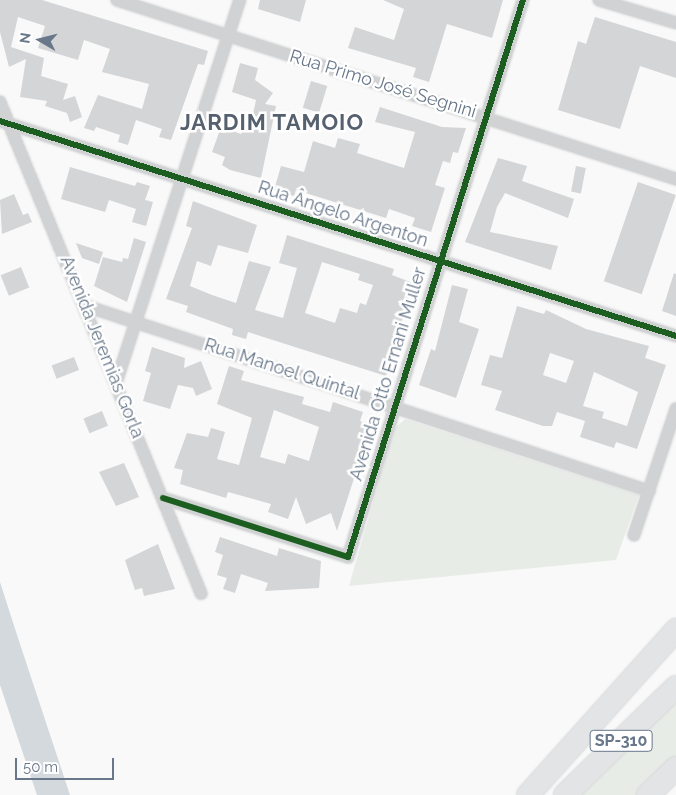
<!DOCTYPE html>
<html>
<head>
<meta charset="utf-8">
<style>
  body { margin:0 }
  #map { position:relative; width:676px; height:795px; overflow:hidden; background:#f9f9f9; font-family:Raleway,sans-serif }
  div>[style] { position:absolute }
  [style*='--x'] { left:calc(var(--x)*1px); top:calc(var(--y)*1px); width:calc(var(--w)*1px); rotate:calc(var(--a)*1deg) }
  .green>* { inset:0; background:#e8ece7 }
  .water>* { inset:0; background:#d3d9dd }
  .building>* { inset:0; background:#d4d5d6; transform-origin:0 0 }
  .roads { filter:drop-shadow(0 0 1px #d5d6d7) drop-shadow(0 0 1px #d5d6d7) }
  .street>* { height:12px; margin:-6px; padding:0 6px; transform-origin:6px; border-radius:6px; background:#d1d2d4 }
  .highway>* { height:22px; margin:-11px; padding:0 11px; transform-origin:11px; border-radius:11px; background:#e3e4e5 }
  .cycleway>* { height:6px; margin:-3px; padding:0 3px; transform-origin:3px; border-radius:3px; background:#1b5e20 }
  span { translate:-50% -50%; white-space:nowrap; text-align:center; line-height:1.15; -webkit-text-stroke:5px #fff; paint-order:stroke }
  .shield-label span { padding:1px 4px; background:#fff; border:1px solid; border-radius:4px; -webkit-text-stroke-width:0 }
  .shield-label { font-size:16px; color:#68778a; font-weight:700 }
  .street-label { font-size:18px; color:#68778a }
  .district-label { font-size:22px; color:#56616f; font-weight:700; letter-spacing:1px }
  .north { position:absolute; left:15px; top:15px; width:50px; height:50px; -webkit-text-stroke:4px #fff; paint-order:stroke; rotate:278deg; font-size:14px; font-weight:700; line-height:20px; text-align:center; color:#68778a }
  .north::after { content:''; display:block; margin:auto; width:18px; height:22px; background:#68778a; clip-path:polygon(50% 0,100% 100%,50% 72%,0 100%) }
  .scale { position:absolute; left:15px; top:758px; width:99px; height:22px; box-sizing:border-box; border:2px solid #68778a; border-top:0; padding-left:6px; font-size:15px; line-height:18px; white-space:nowrap; color:#68778a; -webkit-text-stroke:4px #fff; paint-order:stroke }
</style>
</head>
<body>
<div id="map">
  <div class="green">
    <i style="clip-path:polygon(405px 419px,639px 495px,616px 560px,349px 586px,394px 429px)"></i>
    <i style="clip-path:polygon(676px 696px,676px 757px,637px 795px,574px 795px)"></i>
  </div>
  <div class="water">
    <i style="clip-path:polygon(0 582px,19px 641px,70px 795px,37px 795px,0 685px)"></i>
  </div>
  <div class="building">
    <i style="clip-path:polygon(0 0,42px 0,208px 51px,204px 65px,198px 64px,171px 140px,159px 137px,162px 129px,136px 120px,128px 145px,118px 142px,120px 135px,96px 127px,94px 131px,84px 128px,98px 95px,142px 109px,149px 84px,102px 72px,110px 49px,84px 40px,78px 60px,38px 48px,45px 26px,18px 17px,11px 47px,44px 58px,41px 76px,68px 84px,63px 100px,75px 96px,82px 117px,70px 122px,67px 113px,45px 106px,47px 101px,20px 97px,26px 59px,9px 67px,0 32px)"></i>
    <i style="clip-path:polygon(260px 0,306px 0,300px 22px,258px 9px)"></i>
    <i style="clip-path:polygon(383px 0,503px 0,492px 38px,447px 24px,429px 82px,413px 77px,416px 68px,348px 48px,355px 27px,394px 40px,404px 9px)"></i>
    <i style="clip-path:polygon(595px 17px,676px 42px,676px 78px,640px 66px,620px 129px,558px 110px,578px 41px,586px 44px)"></i>
    <i style="clip-path:polygon(240px 63px,258px 68px,255px 80px,273px 93px,265px 104px,276px 106px,261px 178px,230px 170px,222px 165px,225px 157px,212px 152px,221px 127px,241px 134px,246px 121px,251px 123px,256px 100px,232px 92px)"></i>
    <i style="left:311px;top:81px;width:17px;height:28px;rotate:17deg"></i>
    <i style="clip-path:polygon(380px 107px,442px 127px,466px 128px,458px 153px,453px 152px,450px 163px,443px 161px,435px 185px,445px 188px,431px 232px,412px 226px,415px 218px,389px 209px,386px 218px,296px 190px,294px 196px,274px 190px,281px 166px,304px 172px,313px 141px,335px 148px,338px 138px,360px 144px,357px 153px,404px 168px,415px 132px,375px 122px)"></i>
    <i style="clip-path:polygon(498px 158px,527px 166px,522px 181px,574px 199px,568px 218px,505px 193px,497px 207px,490px 232px,558px 246px,551px 270px,465px 242px)"></i>
    <i style="left:576px;top:166px;width:10px;height:26px;rotate:11deg"></i>
    <i style="clip-path:polygon(70px 167px,135px 186px,137px 182px,150px 186px,145px 200px,153px 202px,146px 226px,132px 222px,136px 209px,109px 200px,105px 212px,61px 199px)"></i>
    <i style="left:638px;top:182px;width:40px;height:105px;rotate:19deg"></i>
    <i style="clip-path:polygon(14px 194px,23px 215px,28px 213px,32px 222px,2px 234px,0 200px)"></i>
    <i style="clip-path:polygon(evenodd,193px 201px,257px 225px,248px 253px,218px 245px,211px 266px,197px 261px,190px 286px,212px 295px,236px 303px,249px 261px,271px 267px,255px 310px,283px 318px,297px 268px,279px 263px,287px 235px,394px 269px,392px 275px,413px 283px,386px 376px,248px 332px,246px 339px,232px 335px,233px 329px,186px 312px,188px 306px,166px 299px,192px 228px,186px 226px,193px 201px,322px 262px,360px 274px,358px 280px,373px 285px,366px 305px,360px 303px,357px 313px,340px 308px,335px 323px,305px 313px,322px 262px)"></i>
    <i style="clip-path:polygon(134px 238px,146px 242px,127px 302px,94px 286px,103px 257px,122px 262px,123px 258px,128px 259px)"></i>
    <i style="clip-path:polygon(76px 243px,103px 252px,99px 264px,82px 258px)"></i>
    <i style="left:21px;top:267px;width:22px;height:22px;rotate:68deg"></i>
    <i style="clip-path:polygon(674px 273px,676px 274px,676px 316px,662px 311px)"></i>
    <i style="clip-path:polygon(452px 285px,468px 289px,459px 322px,479px 329px,456px 398px,419px 385px,431px 349px,435px 351px)"></i>
    <i style="clip-path:polygon(evenodd,517px 306px,544px 314px,546px 310px,586px 329px,649px 346px,645px 358px,666px 365px,637px 449px,616px 442px,614px 448px,580px 437px,585px 421px,557px 412px,552px 426px,543px 426px,495px 410px,502px 391px,481px 385px,490px 355px,502px 358px,517px 306px,550px 353px,574px 361px,566px 383px,543px 375px,550px 353px,517px 306px,594px 372px,638px 392px,627px 426px,602px 418px,604px 412px,583px 406px,594px 372px)"></i>
    <i style="clip-path:polygon(152px 347px,185px 358px,184px 368px,201px 361px,212px 389px,196px 396px,193px 388px,178px 385px,170px 409px,143px 401px,151px 373px,145px 371px)"></i>
    <i style="left:74px;top:357px;width:14px;height:24px;rotate:69deg"></i>
    <i style="clip-path:polygon(evenodd,229px 366px,244px 371px,241px 380px,304px 397px,302px 404px,330px 412px,333px 402px,363px 412px,360px 421px,367px 423px,369px 432px,337px 531px,331px 513px,306px 524px,296px 497px,288px 519px,268px 512px,271px 504px,228px 492px,226px 498px,180px 484px,183px 470px,174px 468px,187px 433px,208px 437px,211px 428px,225px 432px,217px 459px,239px 465px,252px 418px,217px 404px,229px 366px,274px 410px,319px 427px,309px 461px,288px 454px,285px 464px,260px 457px,274px 410px)"></i>
    <i style="left:102px;top:411px;width:16px;height:20px;rotate:68deg"></i>
    <i style="clip-path:polygon(124px 463px,139px 497px,116px 506px,99px 472px)"></i>
    <i style="clip-path:polygon(220px 537px,277px 556px,279px 548px,321px 561px,319px 588px,265px 591px,268px 583px,241px 574px,235px 593px,223px 589px,227px 578px,217px 575px,223px 555px,215px 552px)"></i>
    <i style="clip-path:polygon(158px 544px,175px 589px,144px 596px,142px 588px,135px 590px,125px 560px)"></i>
  </div>
  <div class="roads">
    <div class="street">
      <i style="--x:117;--y:0;--w:587;--a:17.76"></i>
      <i style="--x:599;--y:0;--w:80;--a:16.6"></i>
      <i style="--x:0;--y:102;--w:531;--a:67.74"></i>
      <i style="--x:0;--y:121;--w:709;--a:17.64"></i>
      <i style="--x:86;--y:306;--w:593;--a:18.19"></i>
      <i style="--x:117;--y:380;--w:399;--a:-72.1"></i>
      <i style="--x:163;--y:498;--w:194;--a:17.7"></i>
      <i style="--x:348;--y:557;--w:584;--a:-72.56"></i>
      <i style="--x:634;--y:535;--w:133;--a:-71.6"></i>
    </div>
    <div class="highway">
      <i style="--x:528;--y:795;--w:222;--a:-48.1"></i>
      <i style="--x:565;--y:795;--w:155;--a:-44.2"></i>
      <i style="--x:648;--y:795;--w:39;--a:-44"></i>
    </div>
  </div>
  <div class="cycleway">
    <i style="--x:0;--y:121;--w:709;--a:17.64"></i>
    <i style="--x:163;--y:498;--w:194;--a:17.7"></i>
    <i style="--x:348;--y:557;--w:584;--a:-72.56"></i>
  </div>
  <div class="shield-label">
    <span style="left:621px;top:741px">SP-310</span>
  </div>
  <div class="street-label">
    <span style="left:383px;top:84px;rotate:17deg">Rua Primo José Segnini</span>
    <span style="left:343px;top:214px;rotate:18deg">Rua Ângelo Argenton</span>
    <span style="left:102px;top:347px;rotate:68deg">Avenida Jeremias Gorla</span>
    <span style="left:282px;top:369px;rotate:18deg">Rua Manoel Quintal</span>
    <span style="left:388px;top:374px;rotate:-73deg">Avenida Otto Ernani Muller</span>
  </div>
  <div class="district-label">
    <span style="left:272px;top:123px">JARDIM TAMOIO</span>
  </div>
  <div class="north">N</div>
  <div class="scale">50 m</div>
</div>
</body>
</html>
